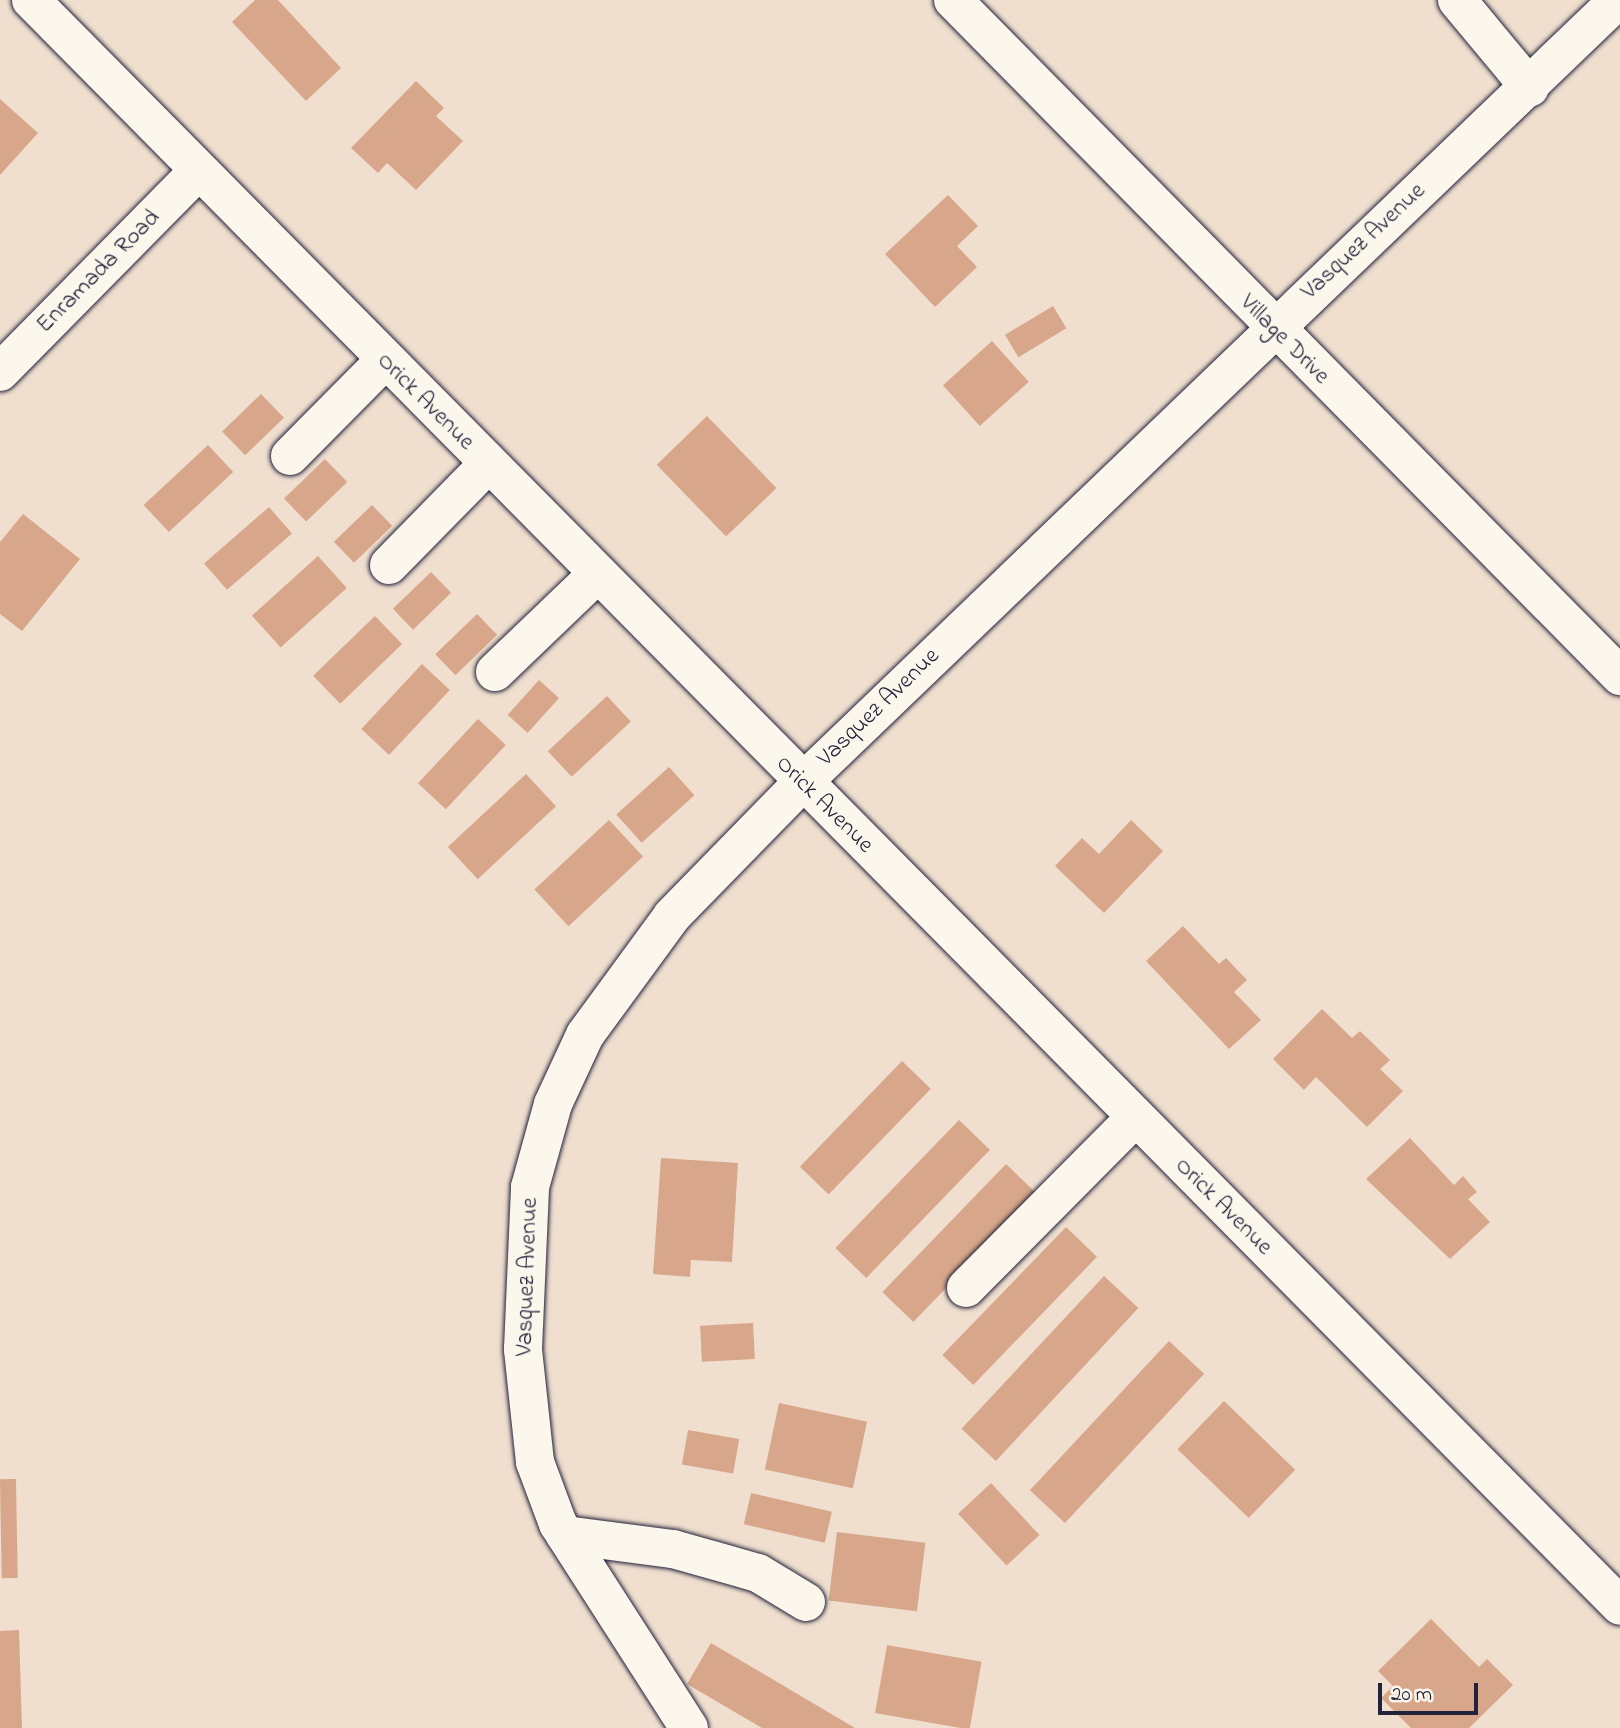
<!DOCTYPE html>
<html>
<head>
<meta charset="utf-8">
<style>
  body { margin:0 }
  #map { position:relative; width:1620px; height:1728px; overflow:hidden; background:#f0dfcf; font-family:"Indie Flower",sans-serif }
  div>[style] { position:absolute }
  [style*='--x'] { left:calc(var(--x)*1px); top:calc(var(--y)*1px); width:calc(var(--w)*1px); rotate:calc(var(--a)*1deg) }
  .building>* { inset:0; background:#d8a78b; transform-origin:0 0 }
  .roads { filter:drop-shadow(0 0 2px #22223b) drop-shadow(0 0 2px #22223b) }
  .minor>* { height:38px; margin:-19px; padding:0 19px; transform-origin:19px; border-radius:19px; background:#fbf7ec }
  .major>* { height:38px; margin:-19px; padding:0 19px; transform-origin:19px; border-radius:19px; background:#fbf7ec }
  span { translate:-50% -50%; white-space:nowrap; text-align:center; line-height:1.15; -webkit-text-stroke:5px #fbf7ec; paint-order:stroke }
  .street-label { font-size:24px; color:#22223b }
  .scale { position:absolute; left:1378px; top:1683px; width:100px; height:32px; box-sizing:border-box; border:4px solid #22223b; border-top:0; padding-left:9px; font-size:21px; line-height:24px; white-space:nowrap; color:#22223b; -webkit-text-stroke:5px #fbf7ec; paint-order:stroke }
</style>
</head>
<body>
<div id="map">
  <div class="building">
    <i style="clip-path:polygon(255px 0,278px 0,341px 68px,306px 101px,232px 22px)"></i>
    <i style="clip-path:polygon(416px 81px,444px 108px,436px 116px,463px 141px,416px 190px,387px 163px,378px 173px,351px 148px)"></i>
    <i style="clip-path:polygon(0 99px,38px 133px,0 175px)"></i>
    <i style="clip-path:polygon(948px 195px,978px 226px,957px 246px,977px 267px,935px 307px,885px 254px)"></i>
    <i style="left:1053px;top:306px;width:26px;height:56px;rotate:59deg"></i>
    <i style="left:992px;top:341px;width:55px;height:66px;rotate:48deg"></i>
    <i style="left:261px;top:394px;width:33px;height:54px;rotate:46deg"></i>
    <i style="left:707px;top:416px;width:100px;height:70px;rotate:46deg"></i>
    <i style="left:208px;top:445px;width:37px;height:88px;rotate:47deg"></i>
    <i style="left:325px;top:459px;width:32px;height:57px;rotate:46deg"></i>
    <i style="left:372px;top:505px;width:29px;height:53px;rotate:46deg"></i>
    <i style="left:269px;top:507px;width:35px;height:86px;rotate:49deg"></i>
    <i style="clip-path:polygon(23px 514px,80px 559px,22px 631px,0 614px,0 542px)"></i>
    <i style="left:318px;top:556px;width:43px;height:89px;rotate:48deg"></i>
    <i style="left:431px;top:572px;width:29px;height:53px;rotate:46deg"></i>
    <i style="left:477px;top:614px;width:29px;height:58px;rotate:46deg"></i>
    <i style="left:375px;top:616px;width:39px;height:86px;rotate:46deg"></i>
    <i style="left:422px;top:664px;width:38px;height:89px;rotate:43deg"></i>
    <i style="left:539px;top:680px;width:27px;height:47px;rotate:42deg"></i>
    <i style="left:607px;top:696px;width:35px;height:81px;rotate:47deg"></i>
    <i style="left:478px;top:719px;width:38px;height:88px;rotate:43deg"></i>
    <i style="left:669px;top:767px;width:38px;height:71px;rotate:48deg"></i>
    <i style="left:526px;top:774px;width:44px;height:107px;rotate:47deg"></i>
    <i style="left:609px;top:820px;width:50px;height:102px;rotate:47deg"></i>
    <i style="clip-path:polygon(1131px 820px,1163px 851px,1104px 913px,1055px 866px,1082px 838px,1099px 854px)"></i>
    <i style="clip-path:polygon(1183px 926px,1219px 964px,1226px 958px,1247px 980px,1234px 992px,1261px 1020px,1229px 1049px,1146px 961px)"></i>
    <i style="clip-path:polygon(1322px 1009px,1352px 1038px,1360px 1031px,1390px 1060px,1380px 1069px,1403px 1091px,1367px 1127px,1316px 1077px,1304px 1090px,1273px 1059px)"></i>
    <i style="left:902px;top:1061px;width:40px;height:147px;rotate:44deg"></i>
    <i style="left:959px;top:1120px;width:43px;height:178px;rotate:44deg"></i>
    <i style="clip-path:polygon(1410px 1138px,1454px 1185px,1463px 1176px,1477px 1192px,1468px 1199px,1490px 1222px,1450px 1259px,1366px 1179px)"></i>
    <i style="clip-path:polygon(661px 1158px,738px 1163px,732px 1262px,691px 1260px,690px 1277px,653px 1274px)"></i>
    <i style="left:1006px;top:1164px;width:43px;height:178px;rotate:44deg"></i>
    <i style="left:1066px;top:1227px;width:43px;height:178px;rotate:44deg"></i>
    <i style="left:1104px;top:1276px;width:47px;height:209px;rotate:43deg"></i>
    <i style="left:753px;top:1323px;width:36px;height:53px;rotate:87deg"></i>
    <i style="left:1169px;top:1341px;width:48px;height:204px;rotate:43deg"></i>
    <i style="left:1224px;top:1401px;width:99px;height:67px;rotate:44deg"></i>
    <i style="left:779px;top:1403px;width:90px;height:68px;rotate:12deg"></i>
    <i style="left:688px;top:1430px;width:52px;height:35px;rotate:10deg"></i>
    <i style="left:16px;top:1479px;width:99px;height:16px;rotate:89deg"></i>
    <i style="left:991px;top:1483px;width:71px;height:45px;rotate:47deg"></i>
    <i style="left:751px;top:1493px;width:83px;height:32px;rotate:13deg"></i>
    <i style="left:837px;top:1532px;width:89px;height:69px;rotate:7deg"></i>
    <i style="clip-path:polygon(1431px 1619px,1479px 1667px,1487px 1659px,1513px 1685px,1469px 1728px,1411px 1728px,1381px 1698px,1393px 1686px,1378px 1671px)"></i>
    <i style="clip-path:polygon(19px 1630px,22px 1728px,0 1728px,0 1631px)"></i>
    <i style="clip-path:polygon(711px 1643px,855px 1728px,762px 1728px,687px 1684px)"></i>
    <i style="left:887px;top:1645px;width:96px;height:69px;rotate:10deg"></i>
  </div>
  <div class="roads">
    <div class="minor">
      <i style="--x:31;--y:0;--w:2259;--a:45.3"></i>
      <i style="--x:1457;--y:0;--w:114;--a:50.3"></i>
      <i style="--x:0;--y:372;--w:281;--a:-45.4"></i>
      <i style="--x:290;--y:456;--w:134;--a:-45.3"></i>
      <i style="--x:389;--y:565;--w:140;--a:-45.6"></i>
      <i style="--x:495;--y:672;--w:140;--a:-43.8"></i>
      <i style="--x:966;--y:1288;--w:240;--a:-45.2"></i>
      <i style="--x:565;--y:1535;--w:109;--a:7.4"></i>
      <i style="--x:673;--y:1549;--w:88;--a:15.8"></i>
      <i style="--x:758;--y:1573;--w:56;--a:31.1"></i>
      <i style="--x:689;--y:1728;--w:242;--a:-122.7"></i>
      <i style="--x:558;--y:1524;--w:66;--a:-110.4"></i>
      <i style="--x:535;--y:1462;--w:114;--a:-96.1"></i>
      <i style="--x:523;--y:1349;--w:162;--a:-87.5"></i>
      <i style="--x:530;--y:1187;--w:86;--a:-74.5"></i>
      <i style="--x:553;--y:1104;--w:76;--a:-65.1"></i>
      <i style="--x:585;--y:1035;--w:147;--a:-53.8"></i>
      <i style="--x:672;--y:916;--w:186;--a:-45.7"></i>
      <i style="--x:802;--y:783;--w:1131;--a:-43.82"></i>
    </div>
    <div class="major">
      <i style="--x:953;--y:0;--w:950;--a:45.38"></i>
    </div>
  </div>
  <div class="street-label">
    <span style="left:1364px;top:242px;rotate:-43deg">Vasquez Avenue</span>
    <span style="left:99px;top:272px;rotate:-45deg">Enramada Road</span>
    <span style="left:1284px;top:340px;rotate:45deg">Village Drive</span>
    <span style="left:425px;top:402px;rotate:45deg">Orick Avenue</span>
    <span style="left:879px;top:708px;rotate:-44deg">Vasquez Avenue</span>
    <span style="left:824px;top:805px;rotate:45deg">Orick Avenue</span>
    <span style="left:1223px;top:1207px;rotate:45deg">Orick Avenue</span>
    <span style="left:528px;top:1277px;rotate:-88deg">Vasquez Avenue</span>
  </div>
  <div class="scale">20 m</div>
</div>
</body>
</html>
